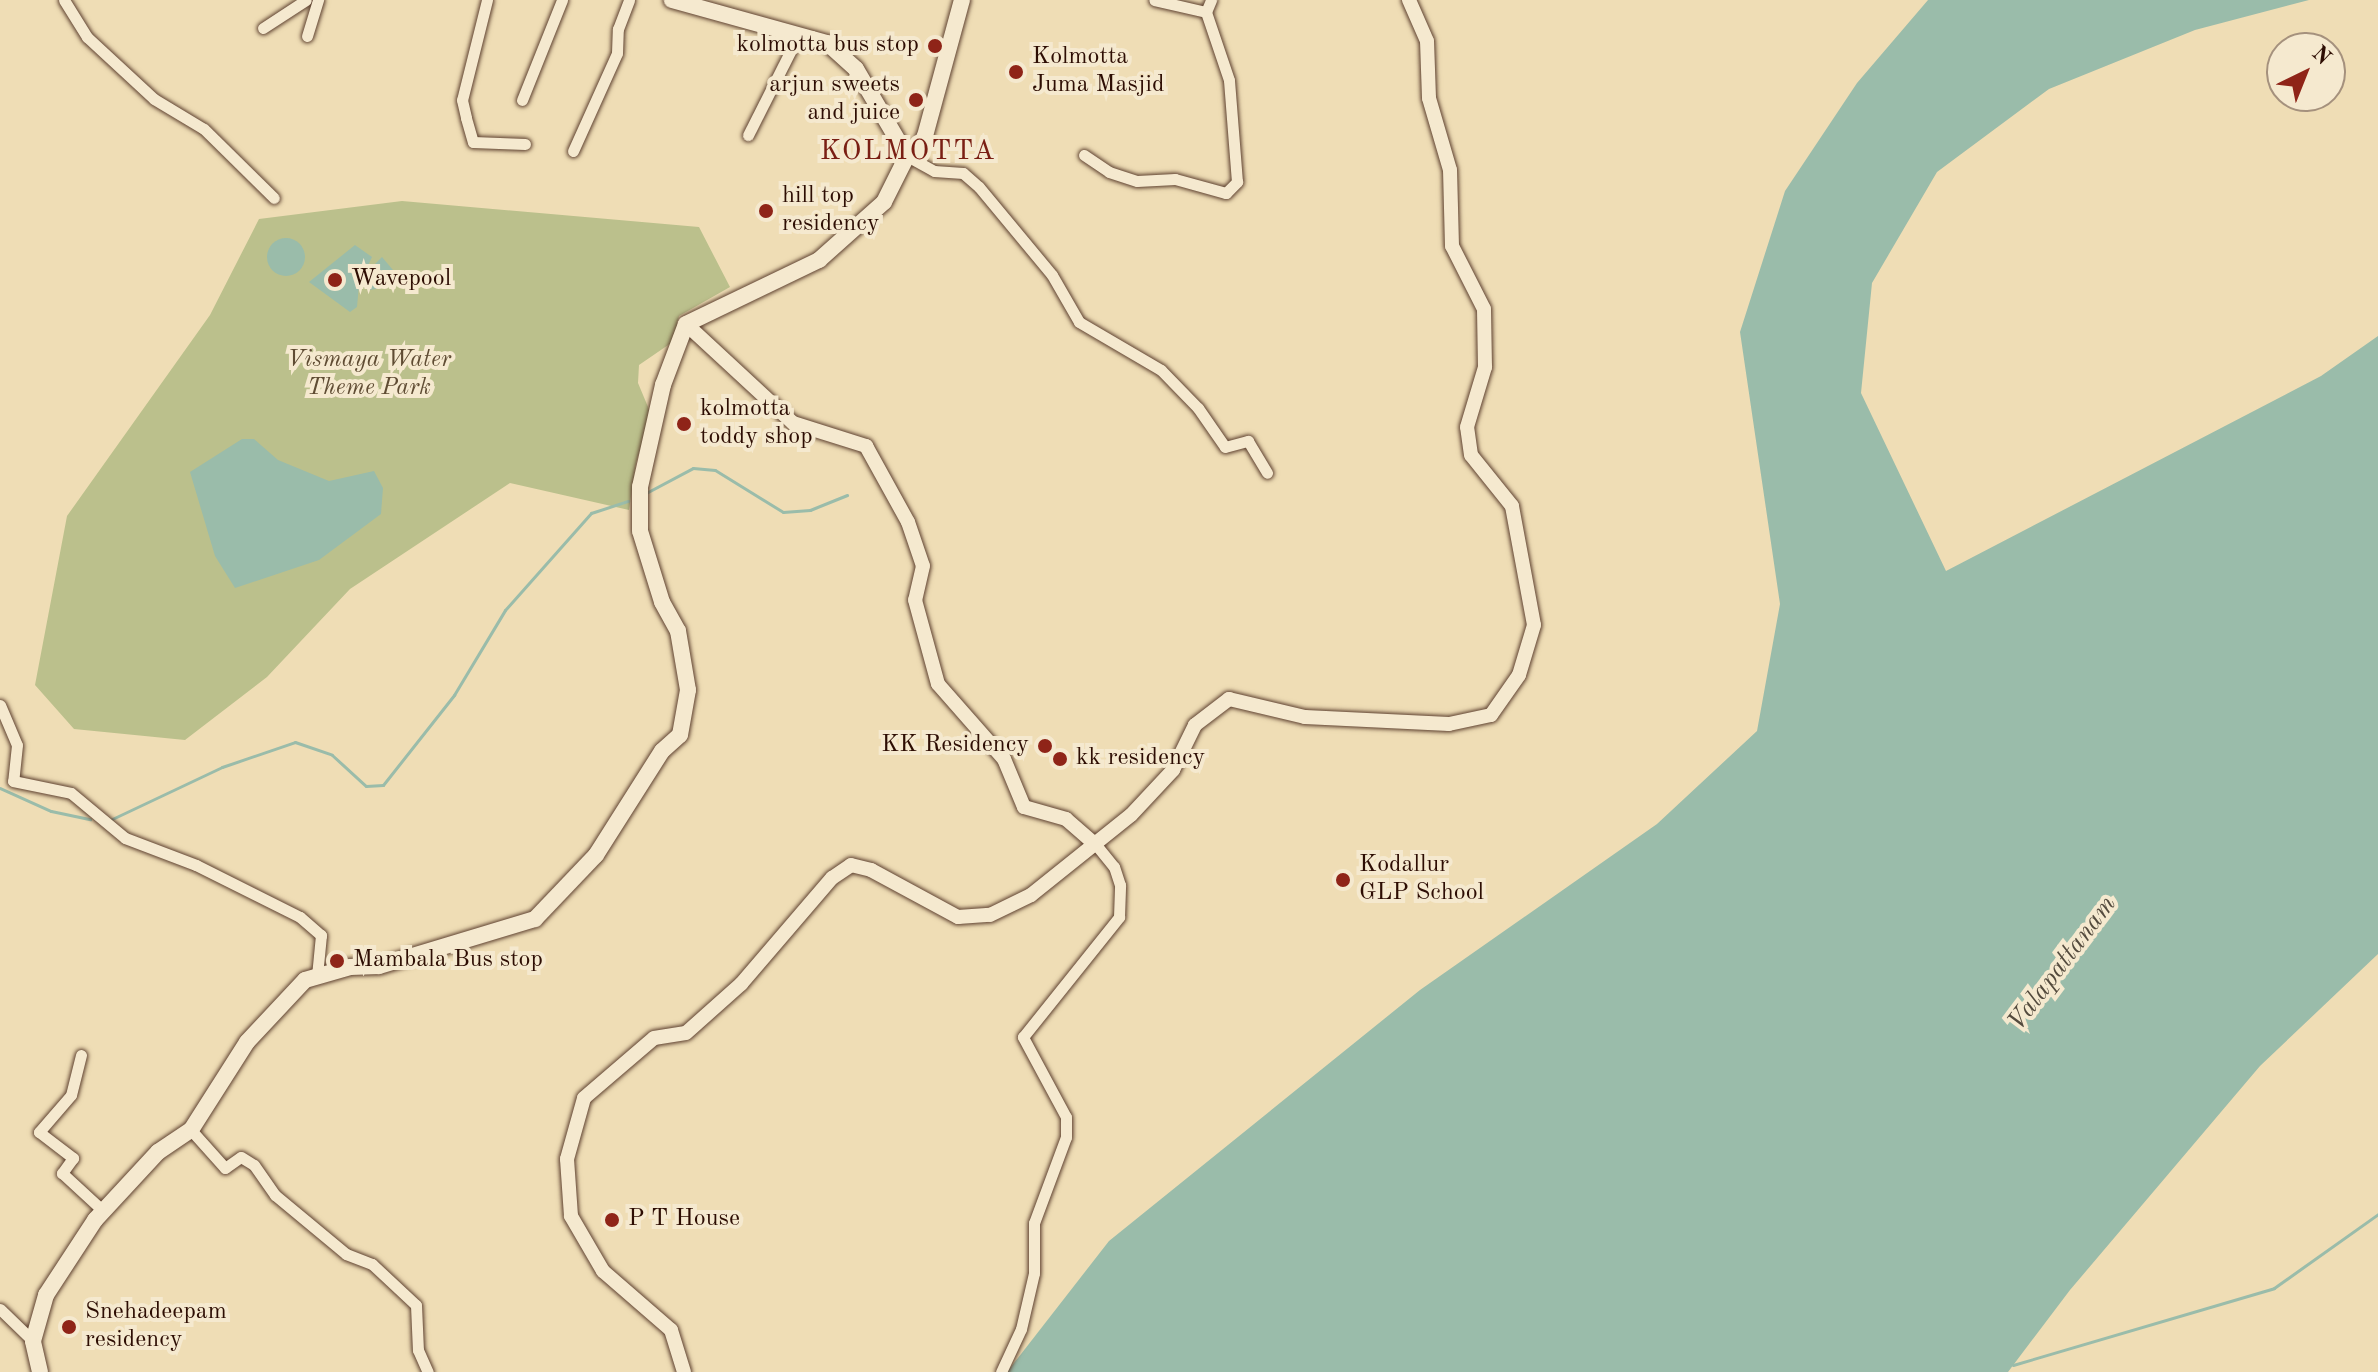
<!DOCTYPE html>
<html>
<head>
<meta charset="utf-8">
<style>
  body { margin:0 }
  #map { position:relative; width:2378px; height:1372px; overflow:hidden; background:#efddb5; font-family:"Old Standard TT",serif }
  div>[style] { position:absolute }
  [style*='--x'] { left:calc(var(--x)*1px); top:calc(var(--y)*1px); width:calc(var(--w)*1px); rotate:calc(var(--a)*1deg) }
  .green>* { inset:0; background:#bbc08c }
  .water>* { inset:0; background:#9abcaa }
  .round { border-radius:50% }
  .stream>* { height:3px; margin:-1.5px; padding:0 1.5px; transform-origin:1.5px; border-radius:1.5px; background:#9abcaa }
  .roads { filter:drop-shadow(0 0 2px #5e4130) drop-shadow(0 0 2px #5e4130) }
  .minor>* { height:11px; margin:-5.5px; padding:0 5.5px; transform-origin:5.5px; border-radius:5.5px; background:#f5e9cf }
  .tertiary>* { height:14px; margin:-7px; padding:0 7px; transform-origin:7px; border-radius:7px; background:#f5e9cf }
  .secondary>* { height:16px; margin:-8px; padding:0 8px; transform-origin:8px; border-radius:8px; background:#f5e9cf }
  .dots>* { width:22px; height:22px; translate:-50% -50%; box-sizing:border-box; border:4px solid #f5e9cf; border-radius:50% }
  span { translate:-50% -50%; white-space:nowrap; text-align:center; line-height:1.15; -webkit-text-stroke:8px #f5e9cf; paint-order:stroke }
  .poi-label { font-size:24px; color:#2d0d03 }
  .right { translate:-100% -50%; text-align:right }
  .left { translate:0 -50%; text-align:left }
  .park-label { font-size:24px; color:#5f4c33; font-style:italic }
  .water-label { font-size:26px; color:#534a3d; font-style:italic }
  .quarter-label { font-size:28px; color:#7a1f14; letter-spacing:2px }
  .north { position:absolute; left:2266px; top:32px; width:80px; height:80px; box-sizing:border-box; background:#f5e9cf; border:2px solid #a5917d; border-radius:50%; rotate:43deg; font-size:22px; font-weight:700; line-height:32px; text-align:center; color:#2d0d03 }
  .north::after { content:''; display:block; margin:auto; width:28px; height:36px; background:#8f2418; clip-path:polygon(50% 0,100% 100%,50% 72%,0 100%) }
</style>
</head>
<body>
<div id="map">
  <div class="green">
    <i style="clip-path:polygon(402px 201px,699px 227px,730px 287px,679px 316px,674px 341px,639px 365px,638px 383px,651px 414px,636px 463px,629px 510px,510px 483px,350px 589px,267px 677px,185px 740px,74px 729px,35px 685px,67px 516px,210px 315px,259px 219px)"></i>
  </div>
  <div class="water">
    <i style="clip-path:polygon(1928px 0,2309px 0,2195px 30px,2049px 89px,1937px 172px,1872px 283px,1861px 393px,1946px 571px,2321px 376px,2378px 336px,2378px 954px,2260px 1066px,2070px 1290px,2008px 1372px,1007px 1372px,1109px 1241px,1420px 990px,1657px 824px,1757px 731px,1780px 604px,1740px 332px,1785px 191px,1857px 83px)"></i>
    <i class="round" style="left:267px;top:238px;width:38px;height:38px"></i>
    <i style="clip-path:polygon(355px 245px,372px 257px,359px 285px,357px 307px,350px 312px,309px 282px)"></i>
    <i style="clip-path:polygon(382px 257px,393px 270px,382px 288px,370px 290px,368px 271px)"></i>
    <i style="clip-path:polygon(242px 439px,254px 439px,278px 460px,329px 481px,374px 471px,383px 488px,381px 514px,319px 560px,235px 588px,215px 556px,190px 472px)"></i>
  </div>
  <div class="stream">
    <i style="--x:646;--y:493;--w:53;--a:-28"></i>
    <i style="--x:693;--y:468;--w:22;--a:5"></i>
    <i style="--x:715;--y:470;--w:80;--a:31.7"></i>
    <i style="--x:783;--y:512;--w:27;--a:-4"></i>
    <i style="--x:810;--y:510;--w:40;--a:-22"></i>
    <i style="--x:0;--y:788;--w:56;--a:24.3"></i>
    <i style="--x:51;--y:811;--w:40;--a:12"></i>
    <i style="--x:110;--y:820;--w:124;--a:-25.3"></i>
    <i style="--x:222;--y:767;--w:77;--a:-18.9"></i>
    <i style="--x:295;--y:742;--w:39;--a:19"></i>
    <i style="--x:332;--y:755;--w:46;--a:42.4"></i>
    <i style="--x:366;--y:786;--w:17;--a:-3"></i>
    <i style="--x:383;--y:785;--w:115;--a:-51.7"></i>
    <i style="--x:454;--y:695;--w:99;--a:-59"></i>
    <i style="--x:505;--y:610;--w:130;--a:-48.4"></i>
    <i style="--x:591;--y:513;--w:39;--a:-18"></i>
    <i style="--x:2013;--y:1365;--w:272;--a:-16.4"></i>
    <i style="--x:2274;--y:1288;--w:128;--a:-35.4"></i>
  </div>
  <div class="roads">
    <div class="minor">
      <i style="--x:64;--y:0;--w:44;--a:58.1"></i>
      <i style="--x:87;--y:37;--w:91;--a:42.8"></i>
      <i style="--x:154;--y:99;--w:58;--a:31"></i>
      <i style="--x:204;--y:129;--w:98;--a:44.6"></i>
      <i style="--x:487;--y:0;--w:103;--a:104"></i>
      <i style="--x:462;--y:100;--w:18;--a:77"></i>
      <i style="--x:466;--y:118;--w:25;--a:74"></i>
      <i style="--x:473;--y:142;--w:52;--a:2.2"></i>
      <i style="--x:1206;--y:12;--w:13;--a:-67"></i>
      <i style="--x:263;--y:28;--w:51;--a:-33.1"></i>
      <i style="--x:307;--y:36;--w:38;--a:-73"></i>
      <i style="--x:522;--y:100;--w:108;--a:-68.2"></i>
      <i style="--x:748;--y:135;--w:113;--a:-63.2"></i>
      <i style="--x:573;--y:151;--w:107;--a:-65.8"></i>
      <i style="--x:617;--y:53;--w:24;--a:-88"></i>
      <i style="--x:618;--y:29;--w:31;--a:-69"></i>
      <i style="--x:1084;--y:155;--w:30;--a:34"></i>
      <i style="--x:1109;--y:172;--w:29;--a:18"></i>
      <i style="--x:1137;--y:181;--w:38;--a:-3"></i>
      <i style="--x:1175;--y:179;--w:53;--a:15.4"></i>
      <i style="--x:1226;--y:193;--w:16;--a:-45"></i>
      <i style="--x:1237;--y:182;--w:102;--a:-94.5"></i>
      <i style="--x:1229;--y:80;--w:72;--a:-108.7"></i>
      <i style="--x:1206;--y:12;--w:53;--a:-167"></i>
      <i style="--x:907;--y:156;--w:31;--a:29"></i>
      <i style="--x:934;--y:171;--w:29;--a:4"></i>
      <i style="--x:963;--y:173;--w:21;--a:41"></i>
      <i style="--x:979;--y:187;--w:114;--a:50.3"></i>
      <i style="--x:1052;--y:275;--w:54;--a:60.1"></i>
      <i style="--x:1079;--y:322;--w:95;--a:30.3"></i>
      <i style="--x:1161;--y:370;--w:53;--a:45.8"></i>
      <i style="--x:1198;--y:408;--w:47;--a:55.3"></i>
      <i style="--x:1225;--y:447;--w:24;--a:-15"></i>
      <i style="--x:1248;--y:441;--w:37;--a:59"></i>
      <i style="--x:0;--y:705;--w:43;--a:67"></i>
      <i style="--x:17;--y:745;--w:36;--a:96"></i>
      <i style="--x:13;--y:781;--w:59;--a:11.7"></i>
      <i style="--x:71;--y:793;--w:70;--a:39.8"></i>
      <i style="--x:125;--y:838;--w:76;--a:20.8"></i>
      <i style="--x:196;--y:865;--w:116;--a:26.6"></i>
      <i style="--x:300;--y:917;--w:28;--a:41"></i>
      <i style="--x:321;--y:935;--w:41;--a:95.6"></i>
      <i style="--x:81;--y:1055;--w:41;--a:104"></i>
      <i style="--x:71;--y:1095;--w:49;--a:130.9"></i>
      <i style="--x:39;--y:1132;--w:43;--a:37.4"></i>
      <i style="--x:73;--y:1158;--w:19;--a:126"></i>
      <i style="--x:62;--y:1173;--w:52;--a:42.6"></i>
      <i style="--x:100;--y:1208;--w:9;--a:111"></i>
      <i style="--x:191;--y:1130;--w:51;--a:48.2"></i>
      <i style="--x:225;--y:1168;--w:19;--a:-35"></i>
      <i style="--x:241;--y:1157;--w:15;--a:32"></i>
      <i style="--x:254;--y:1165;--w:37;--a:55"></i>
      <i style="--x:275;--y:1195;--w:92;--a:39.7"></i>
      <i style="--x:346;--y:1254;--w:28;--a:21"></i>
      <i style="--x:372;--y:1264;--w:60;--a:43"></i>
      <i style="--x:416;--y:1305;--w:45;--a:87.5"></i>
      <i style="--x:418;--y:1350;--w:24;--a:66"></i>
      <i style="--x:0;--y:1309;--w:46;--a:44.1"></i>
      <i style="--x:1001;--y:1372;--w:47;--a:-65.1"></i>
      <i style="--x:1021;--y:1329;--w:57;--a:-76.9"></i>
      <i style="--x:1034;--y:1273;--w:50;--a:-90"></i>
      <i style="--x:1034;--y:1223;--w:92;--a:-69.6"></i>
      <i style="--x:1066;--y:1137;--w:20;--a:-90"></i>
      <i style="--x:1066;--y:1117;--w:91;--a:-118.3"></i>
      <i style="--x:1023;--y:1037;--w:154;--a:-51.3"></i>
      <i style="--x:1119;--y:917;--w:32;--a:-88"></i>
      <i style="--x:1120;--y:885;--w:19;--a:-108"></i>
      <i style="--x:1114;--y:867;--w:28;--a:-129"></i>
    </div>
    <div class="tertiary">
      <i style="--x:686;--y:324;--w:146;--a:42.8"></i>
      <i style="--x:793;--y:423;--w:77;--a:17.5"></i>
      <i style="--x:866;--y:446;--w:87;--a:61.1"></i>
      <i style="--x:908;--y:522;--w:46;--a:71.2"></i>
      <i style="--x:923;--y:566;--w:35;--a:103"></i>
      <i style="--x:915;--y:600;--w:87;--a:74.7"></i>
      <i style="--x:938;--y:684;--w:100;--a:48.7"></i>
      <i style="--x:1004;--y:759;--w:52;--a:67.4"></i>
      <i style="--x:1024;--y:807;--w:44;--a:15.9"></i>
      <i style="--x:1066;--y:819;--w:40;--a:41"></i>
      <i style="--x:684;--y:1372;--w:44;--a:-107.2"></i>
      <i style="--x:671;--y:1330;--w:90;--a:-139.1"></i>
      <i style="--x:603;--y:1271;--w:64;--a:-120.2"></i>
      <i style="--x:571;--y:1216;--w:57;--a:-94"></i>
      <i style="--x:567;--y:1159;--w:63;--a:-74.4"></i>
      <i style="--x:584;--y:1098;--w:92;--a:-40.6"></i>
      <i style="--x:654;--y:1038;--w:32;--a:-9"></i>
      <i style="--x:686;--y:1033;--w:74;--a:-41.7"></i>
      <i style="--x:741;--y:984;--w:140;--a:-49.4"></i>
      <i style="--x:832;--y:878;--w:23;--a:-34"></i>
      <i style="--x:851;--y:865;--w:21;--a:14"></i>
      <i style="--x:871;--y:870;--w:99;--a:28.4"></i>
      <i style="--x:958;--y:917;--w:32;--a:-4"></i>
      <i style="--x:990;--y:915;--w:46;--a:-26"></i>
      <i style="--x:1031;--y:895;--w:128;--a:-38.7"></i>
      <i style="--x:1131;--y:815;--w:62;--a:-47"></i>
      <i style="--x:1173;--y:770;--w:50;--a:-63.9"></i>
      <i style="--x:1195;--y:725;--w:43;--a:-37.4"></i>
      <i style="--x:1229;--y:699;--w:78;--a:13.3"></i>
      <i style="--x:1305;--y:717;--w:144;--a:2.8"></i>
      <i style="--x:1449;--y:724;--w:43;--a:-12.1"></i>
      <i style="--x:1491;--y:715;--w:49;--a:-55"></i>
      <i style="--x:1519;--y:675;--w:52;--a:-73.3"></i>
      <i style="--x:1534;--y:625;--w:121;--a:-100.5"></i>
      <i style="--x:1512;--y:506;--w:65;--a:-128.8"></i>
      <i style="--x:1471;--y:455;--w:28;--a:-98"></i>
      <i style="--x:1467;--y:427;--w:63;--a:-73.3"></i>
      <i style="--x:1485;--y:367;--w:58;--a:-91"></i>
      <i style="--x:1484;--y:309;--w:71;--a:-116.9"></i>
      <i style="--x:1452;--y:246;--w:76;--a:-91.5"></i>
      <i style="--x:1450;--y:170;--w:75;--a:-106.3"></i>
      <i style="--x:1429;--y:98;--w:57;--a:-92"></i>
      <i style="--x:1427;--y:41;--w:45;--a:-113.7"></i>
    </div>
    <div class="secondary">
      <i style="--x:907;--y:156;--w:11;--a:-27"></i>
      <i style="--x:917;--y:151;--w:17;--a:-62"></i>
      <i style="--x:925;--y:136;--w:141;--a:-74.8"></i>
      <i style="--x:40;--y:1372;--w:32;--a:-103"></i>
      <i style="--x:33;--y:1341;--w:48;--a:-74.2"></i>
      <i style="--x:46;--y:1295;--w:90;--a:-56.8"></i>
      <i style="--x:95;--y:1220;--w:93;--a:-47.2"></i>
      <i style="--x:158;--y:1152;--w:40;--a:-34"></i>
      <i style="--x:191;--y:1130;--w:104;--a:-57.5"></i>
      <i style="--x:247;--y:1042;--w:85;--a:-46.9"></i>
      <i style="--x:305;--y:980;--w:47;--a:-16.1"></i>
      <i style="--x:350;--y:967;--w:29;--a:-2"></i>
      <i style="--x:379;--y:966;--w:163;--a:-16.8"></i>
      <i style="--x:535;--y:919;--w:88;--a:-46.4"></i>
      <i style="--x:596;--y:855;--w:123;--a:-57.6"></i>
      <i style="--x:662;--y:751;--w:24;--a:-42"></i>
      <i style="--x:680;--y:735;--w:46;--a:-79.9"></i>
      <i style="--x:688;--y:690;--w:60;--a:-99.6"></i>
      <i style="--x:678;--y:631;--w:33;--a:-119"></i>
      <i style="--x:662;--y:602;--w:74;--a:-107.2"></i>
      <i style="--x:640;--y:531;--w:44;--a:-90"></i>
      <i style="--x:640;--y:487;--w:105;--a:-77.3"></i>
      <i style="--x:663;--y:385;--w:65;--a:-69.3"></i>
      <i style="--x:686;--y:324;--w:148;--a:-25.7"></i>
      <i style="--x:819;--y:260;--w:87;--a:-41.7"></i>
      <i style="--x:884;--y:202;--w:51;--a:-63.4"></i>
      <i style="--x:907;--y:156;--w:101;--a:-120.4"></i>
      <i style="--x:856;--y:69;--w:39;--a:-138"></i>
      <i style="--x:827;--y:43;--w:161;--a:-164.5"></i>
    </div>
  </div>
  <div class="dots">
    <i style="left:935px;top:46px;background:#8f2418"></i>
    <i style="left:1016px;top:72px;background:#8f2418"></i>
    <i style="left:916px;top:100px;background:#8f2418"></i>
    <i style="left:766px;top:211px;background:#8f2418"></i>
    <i style="left:335px;top:280px;background:#8f2418"></i>
    <i style="left:684px;top:424px;background:#8f2418"></i>
    <i style="left:1045px;top:746px;background:#8f2418"></i>
    <i style="left:1060px;top:759px;background:#8f2418"></i>
    <i style="left:1343px;top:880px;background:#8f2418"></i>
    <i style="left:337px;top:961px;background:#8f2418"></i>
    <i style="left:612px;top:1220px;background:#8f2418"></i>
    <i style="left:69px;top:1327px;background:#8f2418"></i>
  </div>
  <div class="poi-label">
    <span class="right" style="left:919px;top:46px">kolmotta bus stop</span>
    <span class="left" style="left:1032px;top:72px">Kolmotta<br>Juma Masjid</span>
    <span class="right" style="left:900px;top:100px">arjun sweets<br>and juice</span>
    <span class="left" style="left:782px;top:211px">hill top<br>residency</span>
    <span class="left" style="left:351px;top:280px">Wavepool</span>
    <span class="left" style="left:700px;top:424px">kolmotta<br>toddy shop</span>
    <span class="right" style="left:1029px;top:746px">KK Residency</span>
    <span class="left" style="left:1076px;top:759px">kk residency</span>
    <span class="left" style="left:1359px;top:880px">Kodallur<br>GLP School</span>
    <span class="left" style="left:353px;top:961px">Mambala Bus stop</span>
    <span class="left" style="left:628px;top:1220px">P T House</span>
    <span class="left" style="left:85px;top:1327px">Snehadeepam<br>residency</span>
  </div>
  <div class="park-label">
    <span style="left:369px;top:375px">Vismaya Water<br>Theme Park</span>
  </div>
  <div class="water-label">
    <span style="left:2063px;top:964px;rotate:-53deg">Valapattanam</span>
  </div>
  <div class="quarter-label">
    <span style="left:908px;top:152px">KOLMOTTA</span>
  </div>
  <div class="north">N</div>
</div>
</body>
</html>
